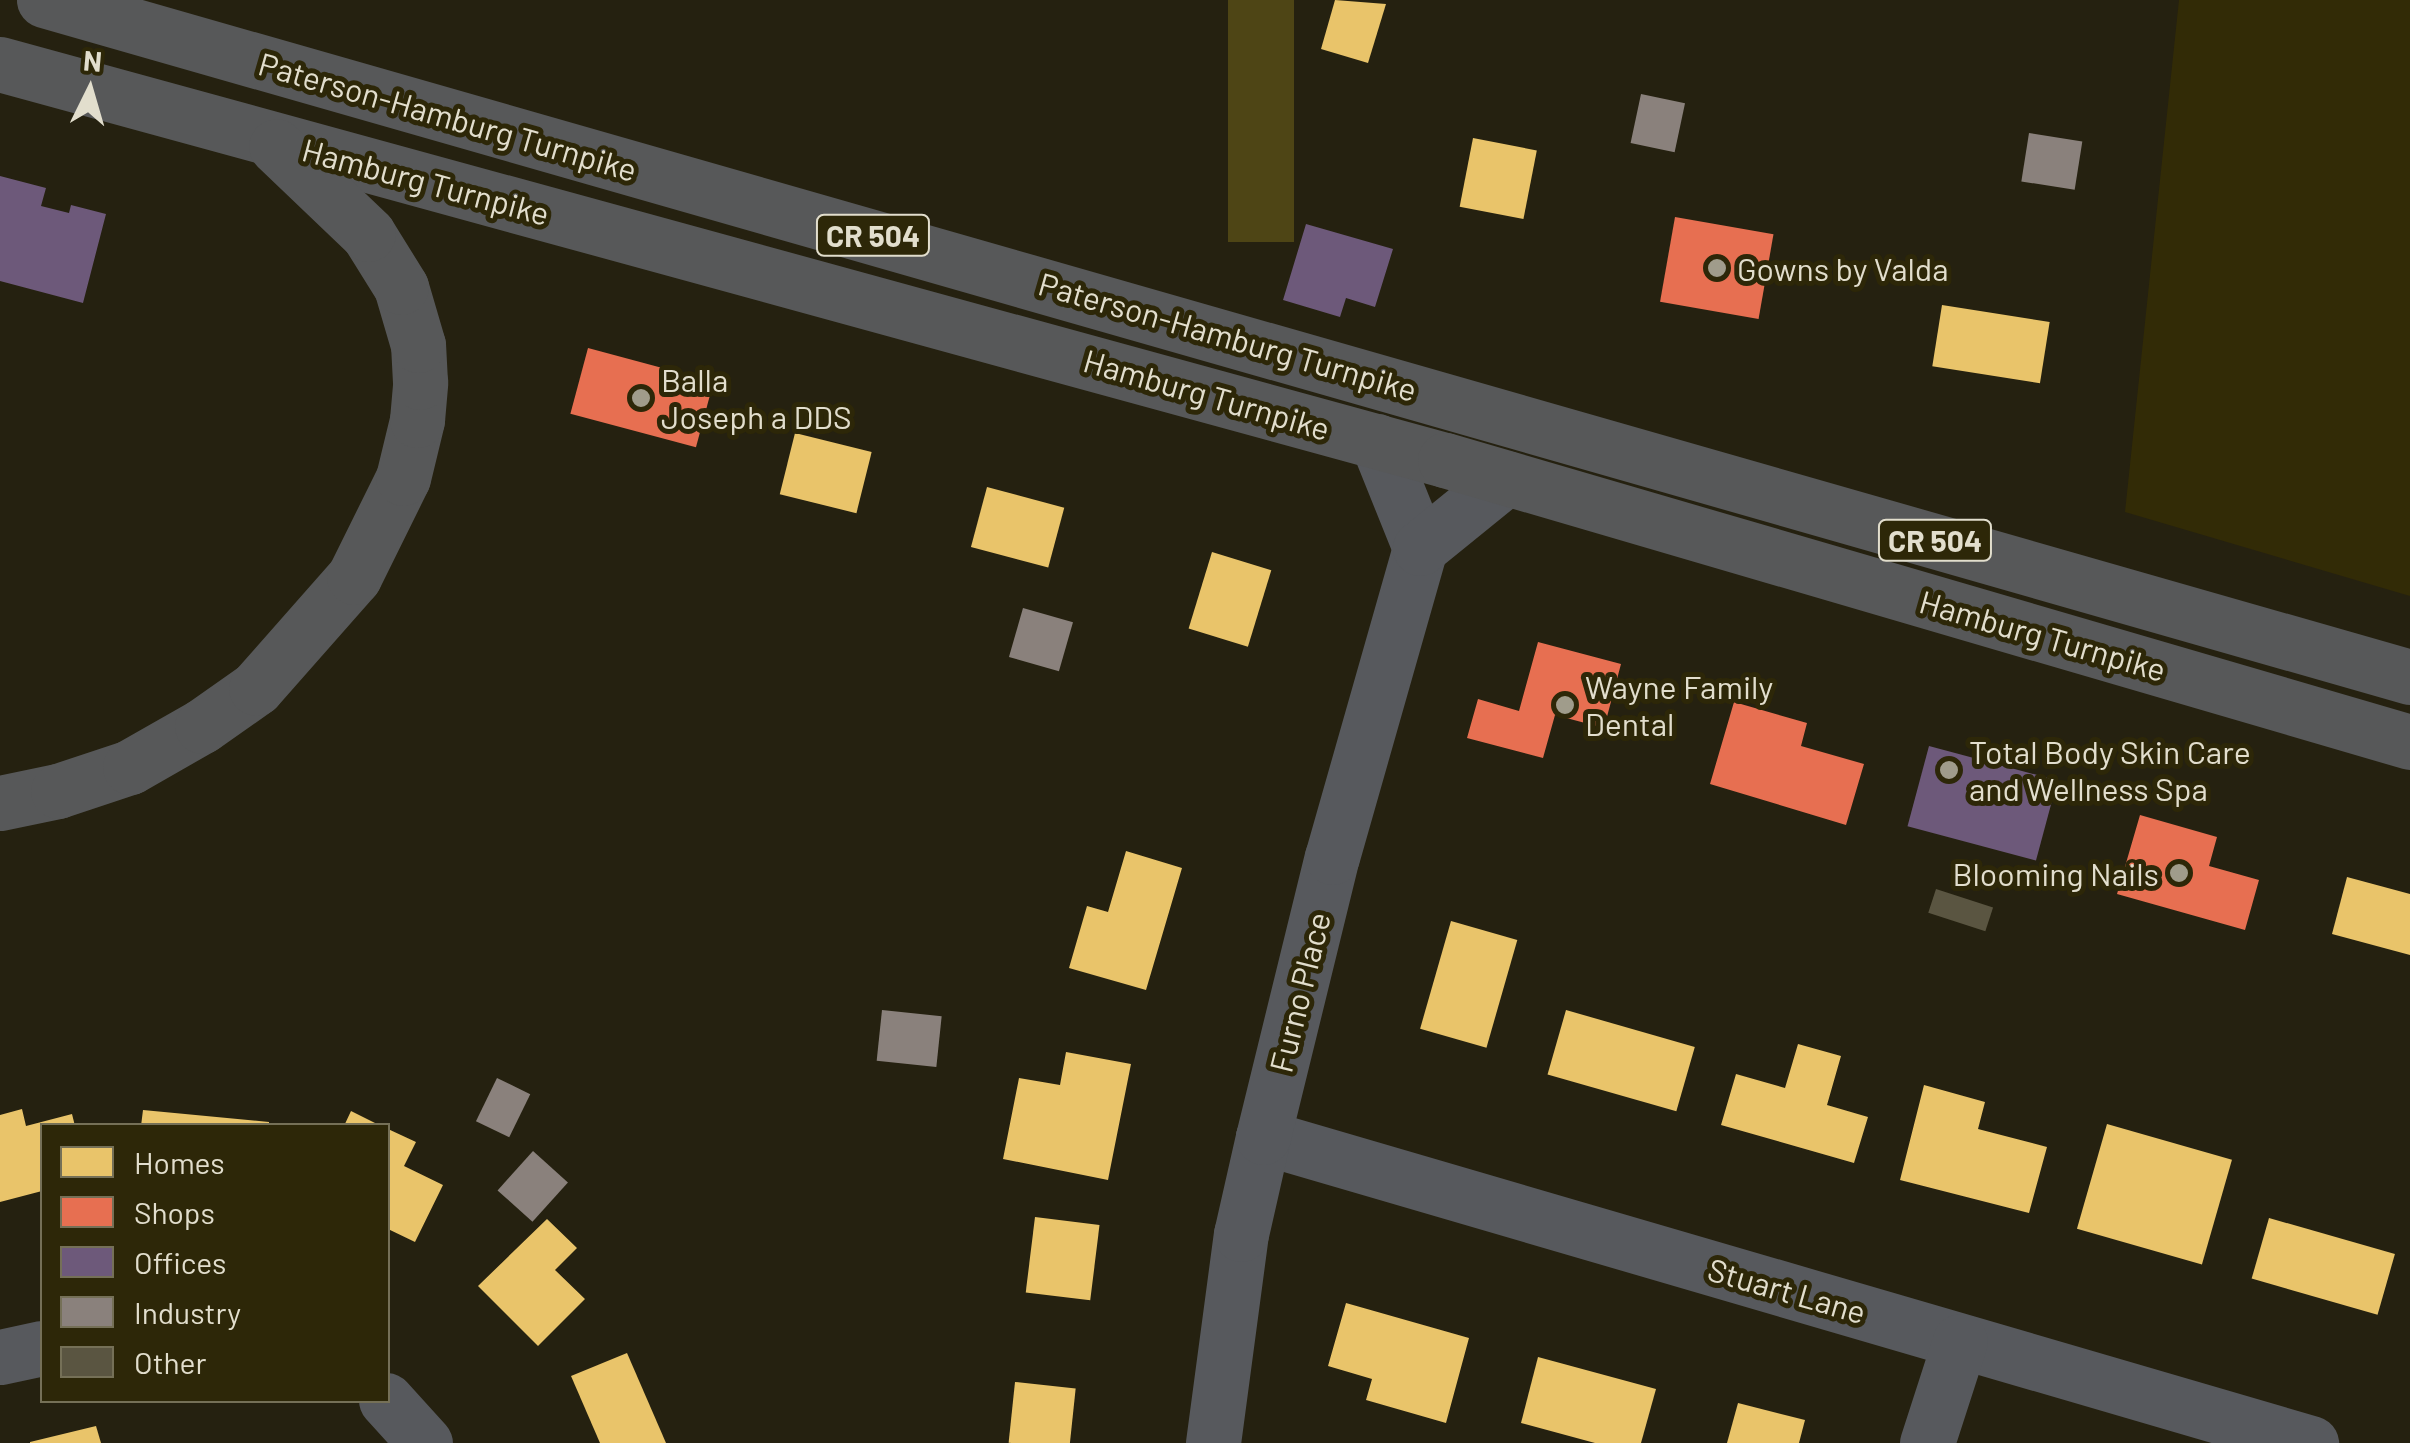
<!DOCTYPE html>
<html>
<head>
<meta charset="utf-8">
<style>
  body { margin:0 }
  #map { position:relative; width:2410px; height:1443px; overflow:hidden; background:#252110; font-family:Barlow,sans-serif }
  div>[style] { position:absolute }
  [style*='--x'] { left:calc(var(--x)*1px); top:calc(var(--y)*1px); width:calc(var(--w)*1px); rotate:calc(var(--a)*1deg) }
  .built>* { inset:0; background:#322b06 }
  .green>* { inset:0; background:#4e4515; transform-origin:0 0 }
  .homes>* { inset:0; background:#e9c46a; transform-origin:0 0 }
  .shops>* { inset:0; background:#e76f51; transform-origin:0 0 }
  .offices>* { inset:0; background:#6d597a; transform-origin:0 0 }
  .industry>* { inset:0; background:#8a817c; transform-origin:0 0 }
  .building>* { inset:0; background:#5a5541; transform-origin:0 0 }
  .minor>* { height:55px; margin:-27.5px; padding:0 27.5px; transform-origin:27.5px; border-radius:27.5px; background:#57595d }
  .major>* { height:55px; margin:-27.5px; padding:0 27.5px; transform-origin:27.5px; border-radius:27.5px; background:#575859 }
  .dots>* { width:28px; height:28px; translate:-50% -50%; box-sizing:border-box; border:5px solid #2d2708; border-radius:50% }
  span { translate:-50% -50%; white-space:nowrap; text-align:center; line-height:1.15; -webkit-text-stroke:10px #2d2708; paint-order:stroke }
  .shield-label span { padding:2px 8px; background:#2d2708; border:2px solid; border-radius:8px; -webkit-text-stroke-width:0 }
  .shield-label { font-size:30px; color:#e2decd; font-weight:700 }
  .street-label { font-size:32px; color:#e2decd }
  .poi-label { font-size:32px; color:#e2decd }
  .left { translate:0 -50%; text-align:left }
  .right { translate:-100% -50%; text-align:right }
  .legend { position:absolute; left:40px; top:1123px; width:350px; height:280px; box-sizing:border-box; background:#2d2708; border:2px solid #757057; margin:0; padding:12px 18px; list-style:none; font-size:30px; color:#e2decd }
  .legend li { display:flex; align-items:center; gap:20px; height:50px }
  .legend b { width:50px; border:2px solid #757057 }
  .north { position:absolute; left:40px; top:40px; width:100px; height:100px; -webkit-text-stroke:8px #2d2708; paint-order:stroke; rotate:5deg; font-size:28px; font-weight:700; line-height:40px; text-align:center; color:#e2decd }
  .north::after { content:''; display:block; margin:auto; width:35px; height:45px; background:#e2decd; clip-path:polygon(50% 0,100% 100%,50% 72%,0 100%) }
</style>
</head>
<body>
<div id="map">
  <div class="built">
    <i style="clip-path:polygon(2179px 0,2410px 0,2410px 596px,2125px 512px)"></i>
  </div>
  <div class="green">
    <i style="left:1228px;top:0;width:66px;height:242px"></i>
  </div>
  <div class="homes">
    <i style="clip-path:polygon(1335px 0,1386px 4px,1368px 63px,1321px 49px)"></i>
    <i style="left:1473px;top:138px;width:65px;height:70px;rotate:11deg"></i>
    <i style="left:1942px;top:305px;width:109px;height:62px;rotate:9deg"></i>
    <i style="left:795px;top:433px;width:79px;height:63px;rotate:14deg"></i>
    <i style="left:987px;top:487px;width:80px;height:62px;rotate:15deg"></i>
    <i style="left:1212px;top:552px;width:62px;height:80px;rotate:17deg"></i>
    <i style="clip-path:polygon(1126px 851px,1182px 868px,1146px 990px,1069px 968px,1087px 906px,1108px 912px)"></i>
    <i style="clip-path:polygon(2347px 877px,2410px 894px,2410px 955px,2332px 934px)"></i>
    <i style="left:1451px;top:921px;width:69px;height:112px;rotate:16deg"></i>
    <i style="left:1566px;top:1010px;width:134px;height:67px;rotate:16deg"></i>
    <i style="clip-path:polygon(1798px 1044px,1841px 1056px,1827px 1105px,1868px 1117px,1854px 1163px,1721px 1125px,1736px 1074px,1785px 1088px)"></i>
    <i style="clip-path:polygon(1066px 1052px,1131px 1064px,1108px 1180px,1003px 1159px,1019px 1078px,1060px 1085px)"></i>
    <i style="clip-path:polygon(1924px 1085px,1985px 1102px,1978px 1129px,2047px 1147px,2029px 1213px,1900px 1180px)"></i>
    <i style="clip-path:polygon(22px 1109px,26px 1126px,72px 1114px,75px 1126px,42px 1126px,42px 1191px,0 1202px,0 1115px)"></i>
    <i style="clip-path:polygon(143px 1110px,269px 1122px,269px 1126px,141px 1126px)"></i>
    <i style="clip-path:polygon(351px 1111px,381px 1126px,344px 1126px)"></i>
    <i style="left:2107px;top:1124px;width:130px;height:109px;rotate:16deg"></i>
    <i style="clip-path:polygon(388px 1129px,416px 1142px,404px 1166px,443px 1185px,415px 1242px,388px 1229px)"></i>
    <i style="left:1035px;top:1217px;width:65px;height:76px;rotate:7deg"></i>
    <i style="left:2269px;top:1218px;width:131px;height:63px;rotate:16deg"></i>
    <i style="clip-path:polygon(547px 1219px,577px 1248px,555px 1270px,585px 1299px,538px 1346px,478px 1286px)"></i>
    <i style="clip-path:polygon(1346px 1303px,1469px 1338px,1446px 1423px,1366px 1400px,1372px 1379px,1328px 1366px)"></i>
    <i style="clip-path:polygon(627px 1353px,666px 1443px,600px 1443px,571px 1376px)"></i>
    <i style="clip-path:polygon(1538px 1357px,1656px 1389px,1641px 1443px,1595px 1443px,1521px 1423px)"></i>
    <i style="left:1015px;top:1382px;width:61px;height:61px;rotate:6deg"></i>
    <i style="clip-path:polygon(1738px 1403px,1805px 1420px,1799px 1443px,1727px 1443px)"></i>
    <i style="clip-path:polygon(96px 1426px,101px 1443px,30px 1443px,30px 1442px)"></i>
  </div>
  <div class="shops">
    <i style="left:1675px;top:217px;width:100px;height:86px;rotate:10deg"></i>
    <i style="left:588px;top:348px;width:130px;height:68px;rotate:15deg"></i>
    <i style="clip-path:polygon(1538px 642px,1621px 664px,1604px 728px,1555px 715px,1543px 758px,1467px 738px,1478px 699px,1519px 711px)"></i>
    <i style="clip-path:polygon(1734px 702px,1807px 723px,1801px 746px,1864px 764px,1846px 825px,1710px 784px)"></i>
    <i style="clip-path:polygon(2140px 815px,2217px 837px,2209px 866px,2259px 880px,2245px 930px,2117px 894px)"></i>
  </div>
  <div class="offices">
    <i style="clip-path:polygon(0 176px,46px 188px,41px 206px,69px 213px,71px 205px,106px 214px,83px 303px,0 281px)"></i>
    <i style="clip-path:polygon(1306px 224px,1393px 249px,1375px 307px,1346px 298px,1340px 317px,1283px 300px)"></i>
    <i style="left:1929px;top:746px;width:133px;height:83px;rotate:15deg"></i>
  </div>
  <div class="industry">
    <i style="left:1641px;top:94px;width:45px;height:50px;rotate:12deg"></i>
    <i style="left:2029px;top:133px;width:54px;height:49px;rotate:9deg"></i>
    <i style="left:1023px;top:608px;width:52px;height:51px;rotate:16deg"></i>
    <i style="left:882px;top:1010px;width:60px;height:51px;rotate:6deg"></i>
    <i style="left:497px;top:1078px;width:37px;height:48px;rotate:26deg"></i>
    <i style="left:533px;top:1151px;width:47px;height:53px;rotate:42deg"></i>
  </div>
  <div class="building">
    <i style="left:1936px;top:889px;width:60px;height:25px;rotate:18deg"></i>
  </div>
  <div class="minor">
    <i style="--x:1377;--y:441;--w:115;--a:68.1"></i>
    <i style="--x:1263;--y:1137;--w:1092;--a:16.28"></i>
    <i style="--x:0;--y:1357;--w:43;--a:-12.1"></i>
    <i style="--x:386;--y:1400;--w:58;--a:47.8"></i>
    <i style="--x:1213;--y:1443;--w:211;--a:-82.4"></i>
    <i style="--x:1241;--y:1234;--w:99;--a:-77.2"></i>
    <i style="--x:1263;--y:1137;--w:288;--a:-76.2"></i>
    <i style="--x:1332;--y:857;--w:321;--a:-74.1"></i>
    <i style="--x:1420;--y:548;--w:111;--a:-39.1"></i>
    <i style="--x:1927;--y:1443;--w:107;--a:-72.1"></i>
  </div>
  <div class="major">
    <i style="--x:44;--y:0;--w:2461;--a:15.97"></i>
    <i style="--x:0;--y:64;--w:1498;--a:15.33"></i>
    <i style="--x:1445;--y:460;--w:1005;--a:16.29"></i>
    <i style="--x:0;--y:803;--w:59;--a:-11.7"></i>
    <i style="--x:58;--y:791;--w:76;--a:-18.4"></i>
    <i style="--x:130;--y:767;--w:83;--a:-29.7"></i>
    <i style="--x:202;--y:726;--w:66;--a:-35.1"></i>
    <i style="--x:256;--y:688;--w:148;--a:-48.6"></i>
    <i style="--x:354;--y:577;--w:110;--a:-63.7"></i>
    <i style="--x:403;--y:478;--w:60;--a:-76.4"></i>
    <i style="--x:417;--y:420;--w:38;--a:-85"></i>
    <i style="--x:420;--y:382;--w:37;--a:-93"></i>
    <i style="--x:418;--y:345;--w:60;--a:-106.3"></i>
    <i style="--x:401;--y:287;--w:62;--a:-121.9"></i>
    <i style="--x:368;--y:234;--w:127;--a:-136.3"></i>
  </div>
  <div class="dots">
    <i style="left:1717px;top:268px;background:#a09c8b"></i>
    <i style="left:641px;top:398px;background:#a09c8b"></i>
    <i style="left:1565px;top:705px;background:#a09c8b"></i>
    <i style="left:1949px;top:770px;background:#a09c8b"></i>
    <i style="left:2179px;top:873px;background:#a09c8b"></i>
  </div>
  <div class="shield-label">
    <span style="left:873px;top:235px">CR 504</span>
    <span style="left:1935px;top:540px">CR 504</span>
  </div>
  <div class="street-label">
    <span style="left:448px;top:116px;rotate:16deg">Paterson-Hamburg Turnpike</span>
    <span style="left:426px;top:181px;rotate:15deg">Hamburg Turnpike</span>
    <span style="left:1228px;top:336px;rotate:16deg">Paterson-Hamburg Turnpike</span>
    <span style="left:1207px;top:394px;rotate:16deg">Hamburg Turnpike</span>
    <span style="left:2043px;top:635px;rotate:16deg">Hamburg Turnpike</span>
    <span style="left:1299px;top:992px;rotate:-76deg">Furno Place</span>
    <span style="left:1787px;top:1290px;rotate:16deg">Stuart Lane</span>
  </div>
  <div class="poi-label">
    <span class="left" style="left:1737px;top:268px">Gowns by Valda</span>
    <span class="left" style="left:661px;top:398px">Balla<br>Joseph a DDS</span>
    <span class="left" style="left:1585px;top:705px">Wayne Family<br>Dental</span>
    <span class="left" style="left:1969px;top:770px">Total Body Skin Care<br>and Wellness Spa</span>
    <span class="right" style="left:2159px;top:873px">Blooming Nails</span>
  </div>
  <ul class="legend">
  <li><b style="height:28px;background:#e9c46a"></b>Homes</li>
  <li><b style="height:28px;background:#e76f51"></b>Shops</li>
  <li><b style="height:28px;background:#6d597a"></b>Offices</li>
  <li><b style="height:28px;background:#8a817c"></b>Industry</li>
  <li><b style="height:28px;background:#5a5541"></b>Other</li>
  </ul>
  <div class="north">N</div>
</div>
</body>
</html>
